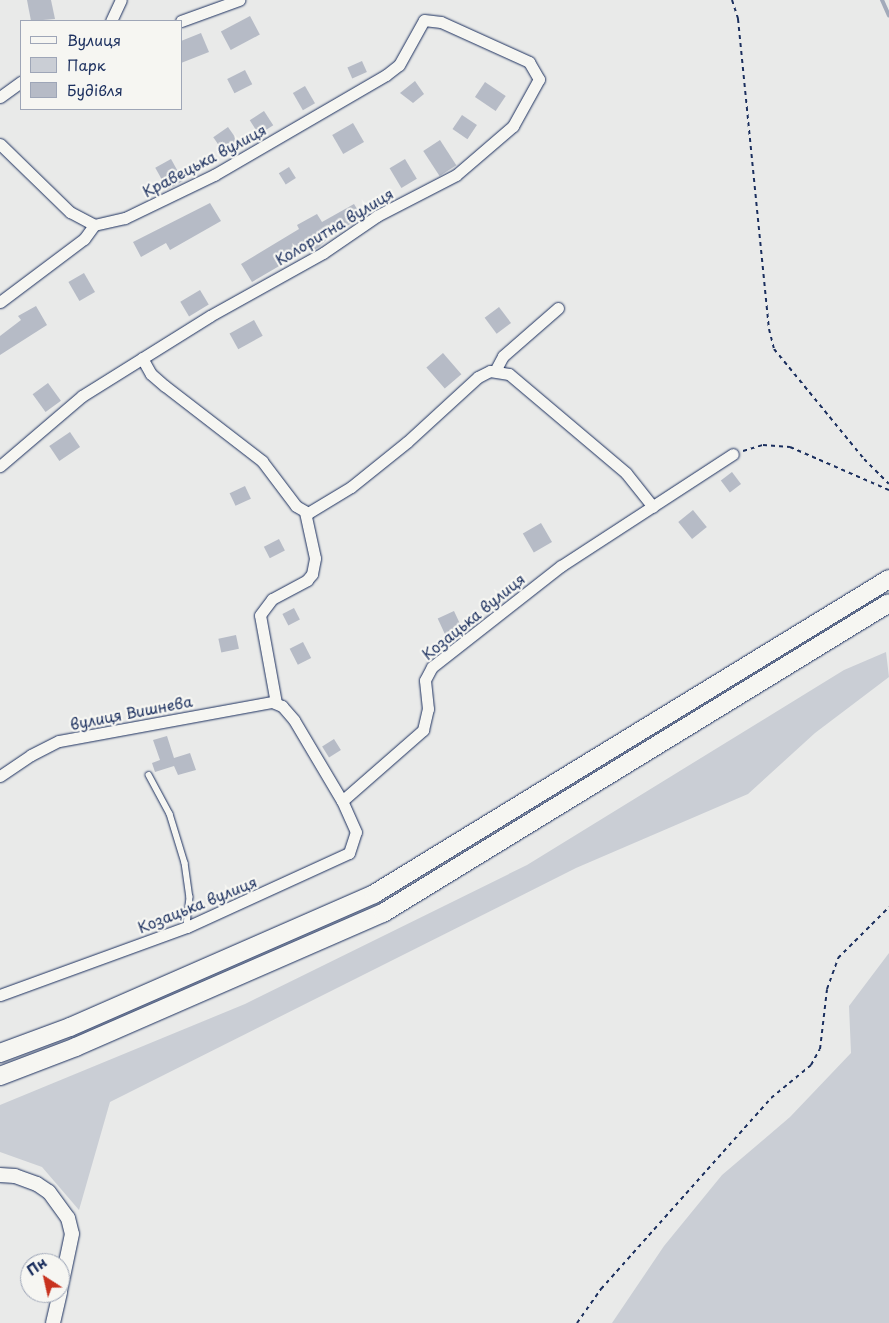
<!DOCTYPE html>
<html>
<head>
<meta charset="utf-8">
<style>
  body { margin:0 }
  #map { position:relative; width:889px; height:1323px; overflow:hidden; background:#e9eae9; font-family:"Playpen Sans",sans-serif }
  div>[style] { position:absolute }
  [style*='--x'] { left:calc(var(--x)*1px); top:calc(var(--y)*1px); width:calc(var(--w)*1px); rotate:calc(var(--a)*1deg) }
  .green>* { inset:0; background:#caced5 }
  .stream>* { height:4px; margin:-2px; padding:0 2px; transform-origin:2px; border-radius:2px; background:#a2aaba }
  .building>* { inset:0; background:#b6bbc6; transform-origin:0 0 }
  .path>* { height:2px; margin-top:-1px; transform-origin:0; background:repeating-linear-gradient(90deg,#1b2f5e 0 4px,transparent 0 8px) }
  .roads { filter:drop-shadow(0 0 1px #1b2f5e) drop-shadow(0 0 1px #1b2f5e) }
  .service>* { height:5.5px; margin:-2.75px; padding:0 2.75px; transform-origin:2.75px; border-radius:2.75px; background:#f6f6f2 }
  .minor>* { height:11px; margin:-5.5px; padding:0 5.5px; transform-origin:5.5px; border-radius:5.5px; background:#f6f6f2 }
  .tertiary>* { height:14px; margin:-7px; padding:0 7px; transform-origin:7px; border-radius:7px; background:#f6f6f2 }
  .trunk>* { height:18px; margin:-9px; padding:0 9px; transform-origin:9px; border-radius:9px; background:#f6f6f2 }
  span { translate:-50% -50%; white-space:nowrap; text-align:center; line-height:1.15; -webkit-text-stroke:4.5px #f6f6f2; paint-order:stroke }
  .street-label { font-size:15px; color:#1b2f5e }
  .legend { position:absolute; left:20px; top:20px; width:162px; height:90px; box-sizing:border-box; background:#f6f6f2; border:1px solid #9ea6b7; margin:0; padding:6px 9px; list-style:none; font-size:15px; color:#1b2f5e }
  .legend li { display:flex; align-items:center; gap:10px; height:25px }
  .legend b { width:25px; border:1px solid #9ea6b7 }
  .north { position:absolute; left:20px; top:1253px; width:50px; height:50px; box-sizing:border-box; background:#f6f6f2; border:1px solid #9ea6b7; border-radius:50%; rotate:325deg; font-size:14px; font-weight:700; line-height:20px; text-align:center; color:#1b2f5e }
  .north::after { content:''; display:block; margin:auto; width:18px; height:22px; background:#c8321e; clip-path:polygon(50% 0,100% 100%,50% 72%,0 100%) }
</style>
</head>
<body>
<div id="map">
  <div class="green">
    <i style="clip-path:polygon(886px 652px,889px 677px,815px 733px,748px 794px,576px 868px,110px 1102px,79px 1210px,42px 1167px,0 1152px,0 1105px,245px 1004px,527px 865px,844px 670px)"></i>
    <i style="clip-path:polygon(889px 953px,889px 1323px,612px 1323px,664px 1246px,722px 1175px,790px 1117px,851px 1053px,849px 1006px)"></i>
  </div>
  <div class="stream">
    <i style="--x:882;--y:0;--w:17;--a:66"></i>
  </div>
  <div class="building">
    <i style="clip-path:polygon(27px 0,51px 0,55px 19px,31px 21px)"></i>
    <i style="left:250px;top:16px;width:21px;height:33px;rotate:62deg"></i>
    <i style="clip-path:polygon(201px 33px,209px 52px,181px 63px,181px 41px)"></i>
    <i style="left:362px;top:61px;width:12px;height:16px;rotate:66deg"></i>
    <i style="left:245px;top:70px;width:16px;height:20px;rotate:63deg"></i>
    <i style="clip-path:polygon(415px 81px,424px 94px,413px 103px,400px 93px)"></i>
    <i style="left:485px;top:82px;width:25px;height:18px;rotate:34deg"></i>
    <i style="left:305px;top:86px;width:20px;height:14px;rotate:60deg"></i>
    <i style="left:264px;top:111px;width:17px;height:17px;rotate:57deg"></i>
    <i style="left:462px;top:115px;width:18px;height:17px;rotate:34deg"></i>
    <i style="left:353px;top:123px;width:22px;height:24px;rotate:60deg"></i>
    <i style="left:228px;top:127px;width:21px;height:18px;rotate:55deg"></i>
    <i style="left:440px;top:140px;width:30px;height:20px;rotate:57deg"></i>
    <i style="left:171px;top:159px;width:25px;height:18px;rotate:61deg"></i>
    <i style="left:405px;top:159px;width:23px;height:18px;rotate:59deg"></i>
    <i style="left:289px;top:167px;width:13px;height:12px;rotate:58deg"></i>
    <i style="clip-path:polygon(210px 203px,221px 221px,170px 250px,166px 243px,141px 257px,133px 242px)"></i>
    <i style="clip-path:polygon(354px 204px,362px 217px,330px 236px,319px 247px,312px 251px,310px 248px,252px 282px,241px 264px,299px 229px,297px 225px,317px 214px,322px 222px)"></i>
    <i style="left:84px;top:273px;width:22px;height:18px;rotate:60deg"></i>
    <i style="left:200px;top:290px;width:17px;height:23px;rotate:59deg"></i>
    <i style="clip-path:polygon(36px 306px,47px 325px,0 355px,0 336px,21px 320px,18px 316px)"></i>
    <i style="left:499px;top:307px;width:20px;height:18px;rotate:53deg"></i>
    <i style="left:254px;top:320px;width:18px;height:28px;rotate:61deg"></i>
    <i style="left:443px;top:353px;width:28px;height:22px;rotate:49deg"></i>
    <i style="left:48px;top:383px;width:22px;height:19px;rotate:54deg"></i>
    <i style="left:70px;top:432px;width:18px;height:25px;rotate:56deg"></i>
    <i style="left:732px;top:472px;width:15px;height:14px;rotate:53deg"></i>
    <i style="left:245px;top:486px;width:14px;height:17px;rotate:65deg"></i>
    <i style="left:693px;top:510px;width:22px;height:19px;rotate:51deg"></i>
    <i style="left:541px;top:523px;width:22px;height:21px;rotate:60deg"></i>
    <i style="left:279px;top:539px;width:13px;height:17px;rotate:63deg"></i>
    <i style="left:294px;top:608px;width:13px;height:13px;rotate:63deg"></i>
    <i style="left:454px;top:611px;width:23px;height:18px;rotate:65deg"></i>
    <i style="left:236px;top:635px;width:14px;height:18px;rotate:78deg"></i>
    <i style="left:303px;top:642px;width:18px;height:15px;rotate:63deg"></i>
    <i style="clip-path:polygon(167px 736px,174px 758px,190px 753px,196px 770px,178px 775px,174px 766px,155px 772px,152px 763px,160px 760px,153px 740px)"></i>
    <i style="left:334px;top:739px;width:13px;height:14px;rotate:58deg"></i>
  </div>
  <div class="path">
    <i style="--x:732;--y:0;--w:20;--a:72"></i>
    <i style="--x:738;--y:19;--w:312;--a:84.3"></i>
    <i style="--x:769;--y:329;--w:21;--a:76"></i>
    <i style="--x:774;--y:349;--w:142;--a:50.7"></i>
    <i style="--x:864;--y:459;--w:35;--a:45"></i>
    <i style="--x:743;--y:451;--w:21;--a:-17"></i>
    <i style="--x:763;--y:445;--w:27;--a:4"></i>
    <i style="--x:790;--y:447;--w:108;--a:23.5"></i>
    <i style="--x:577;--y:1323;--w:42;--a:-54.8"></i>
    <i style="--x:601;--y:1289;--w:256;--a:-48.3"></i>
    <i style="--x:771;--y:1098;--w:52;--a:-39.5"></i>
    <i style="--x:811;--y:1065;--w:18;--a:-61"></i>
    <i style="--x:820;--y:1049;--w:60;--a:-83.3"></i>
    <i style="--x:827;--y:989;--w:33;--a:-70"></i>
    <i style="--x:838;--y:958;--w:72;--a:-45"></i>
  </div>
  <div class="roads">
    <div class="service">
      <i style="--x:149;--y:775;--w:44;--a:61.7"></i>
      <i style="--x:170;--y:814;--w:51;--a:73"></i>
      <i style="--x:185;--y:863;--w:34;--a:82"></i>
      <i style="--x:190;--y:897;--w:30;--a:96"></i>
    </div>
    <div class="minor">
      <i style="--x:111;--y:21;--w:23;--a:-65"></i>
      <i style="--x:181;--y:21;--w:62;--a:-19.9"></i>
      <i style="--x:0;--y:97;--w:26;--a:-36"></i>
      <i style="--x:0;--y:144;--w:98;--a:44.2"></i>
      <i style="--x:70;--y:212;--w:27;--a:28"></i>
      <i style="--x:0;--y:302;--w:105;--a:-36.9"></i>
      <i style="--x:84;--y:239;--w:17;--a:-54"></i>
      <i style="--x:94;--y:225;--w:32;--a:-13"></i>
      <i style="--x:125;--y:218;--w:99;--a:-25.8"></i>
      <i style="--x:214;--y:175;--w:199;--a:-30.2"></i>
      <i style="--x:386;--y:75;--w:16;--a:-38"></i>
      <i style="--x:399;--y:65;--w:51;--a:-60.9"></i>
      <i style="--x:424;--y:20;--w:17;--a:7"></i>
      <i style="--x:441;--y:22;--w:97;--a:24.4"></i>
      <i style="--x:529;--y:62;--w:20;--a:60"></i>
      <i style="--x:539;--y:79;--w:54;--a:119"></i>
      <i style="--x:513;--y:126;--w:75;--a:139.3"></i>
      <i style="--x:456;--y:175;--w:89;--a:152.6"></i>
      <i style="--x:377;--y:216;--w:65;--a:145.6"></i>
      <i style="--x:323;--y:253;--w:129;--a:150.9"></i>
      <i style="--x:210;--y:316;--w:151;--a:148"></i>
      <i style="--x:82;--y:396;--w:108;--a:139.5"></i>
      <i style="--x:142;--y:358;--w:18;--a:61"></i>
      <i style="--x:151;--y:374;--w:18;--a:41"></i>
      <i style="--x:165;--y:386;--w:123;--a:37.7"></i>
      <i style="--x:262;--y:461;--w:56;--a:52.9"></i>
      <i style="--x:296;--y:506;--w:14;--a:30"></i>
      <i style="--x:308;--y:513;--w:50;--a:-31.2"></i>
      <i style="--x:351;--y:487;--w:72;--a:-38.8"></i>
      <i style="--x:407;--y:442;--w:96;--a:-42.5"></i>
      <i style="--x:478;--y:377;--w:13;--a:-27"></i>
      <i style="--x:490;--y:371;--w:19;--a:9"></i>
      <i style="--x:509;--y:374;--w:153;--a:40.2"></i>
      <i style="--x:626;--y:473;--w:43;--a:51.5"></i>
      <i style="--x:495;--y:371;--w:17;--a:-62"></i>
      <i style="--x:503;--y:356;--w:73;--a:-41.1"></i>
      <i style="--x:276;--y:703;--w:89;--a:-100.3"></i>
      <i style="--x:260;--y:615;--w:20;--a:-53"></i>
      <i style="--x:272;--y:599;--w:40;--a:-28"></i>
      <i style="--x:307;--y:580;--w:8;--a:-50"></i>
      <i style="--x:312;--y:574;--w:16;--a:-79"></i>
      <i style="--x:315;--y:558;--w:47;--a:-102.3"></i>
      <i style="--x:0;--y:776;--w:37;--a:-34"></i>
      <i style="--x:31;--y:755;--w:31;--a:-27"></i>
      <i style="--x:59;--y:741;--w:217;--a:-10.4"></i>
      <i style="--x:272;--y:702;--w:11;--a:22"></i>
      <i style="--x:282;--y:706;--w:18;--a:49"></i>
      <i style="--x:294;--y:720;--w:94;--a:59.3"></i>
      <i style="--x:0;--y:995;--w:199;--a:-20"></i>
      <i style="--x:187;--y:927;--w:178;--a:-24.6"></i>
      <i style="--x:349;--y:853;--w:22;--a:-72"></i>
      <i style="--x:356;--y:832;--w:34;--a:-114"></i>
      <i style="--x:342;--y:801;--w:108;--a:-41.2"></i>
      <i style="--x:423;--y:730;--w:22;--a:-77"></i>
      <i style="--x:428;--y:709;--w:29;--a:-96"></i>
      <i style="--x:425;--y:680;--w:15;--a:-62"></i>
      <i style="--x:432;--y:667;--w:164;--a:-38.1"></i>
      <i style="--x:561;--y:566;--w:205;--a:-33.1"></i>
    </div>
    <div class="tertiary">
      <i style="--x:0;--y:1175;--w:15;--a:4"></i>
      <i style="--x:15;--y:1176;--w:23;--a:20"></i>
      <i style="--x:37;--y:1184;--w:14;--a:34"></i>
      <i style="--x:49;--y:1192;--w:32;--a:54"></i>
      <i style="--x:68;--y:1218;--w:16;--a:76"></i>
      <i style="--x:72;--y:1234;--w:58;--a:101.9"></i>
      <i style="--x:53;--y:1323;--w:31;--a:-77"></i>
    </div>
    <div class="trunk">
      <i style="--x:0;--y:1053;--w:75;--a:-20.4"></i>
      <i style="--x:70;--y:1027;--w:332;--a:-23.6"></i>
      <i style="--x:374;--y:894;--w:604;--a:-31.45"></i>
      <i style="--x:0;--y:1076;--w:81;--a:-20.9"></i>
      <i style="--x:76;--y:1047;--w:335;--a:-23.6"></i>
      <i style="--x:383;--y:913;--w:593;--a:-31.49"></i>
    </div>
  </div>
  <div class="street-label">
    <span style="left:204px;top:160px;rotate:-28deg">Кравецька вулиця</span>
    <span style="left:334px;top:226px;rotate:-31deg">Колоритна вулиця</span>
    <span style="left:473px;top:616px;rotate:-39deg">Козацька вулиця</span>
    <span style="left:131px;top:712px;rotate:-11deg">вулиця Вишнева</span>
    <span style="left:197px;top:904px;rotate:-22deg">Козацька вулиця</span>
  </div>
  <ul class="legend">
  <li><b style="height:6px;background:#f6f6f2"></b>Вулиця</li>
  <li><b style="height:14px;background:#caced5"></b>Парк</li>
  <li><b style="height:14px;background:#b6bbc6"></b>Будівля</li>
  </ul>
  <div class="north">Пн</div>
</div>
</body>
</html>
